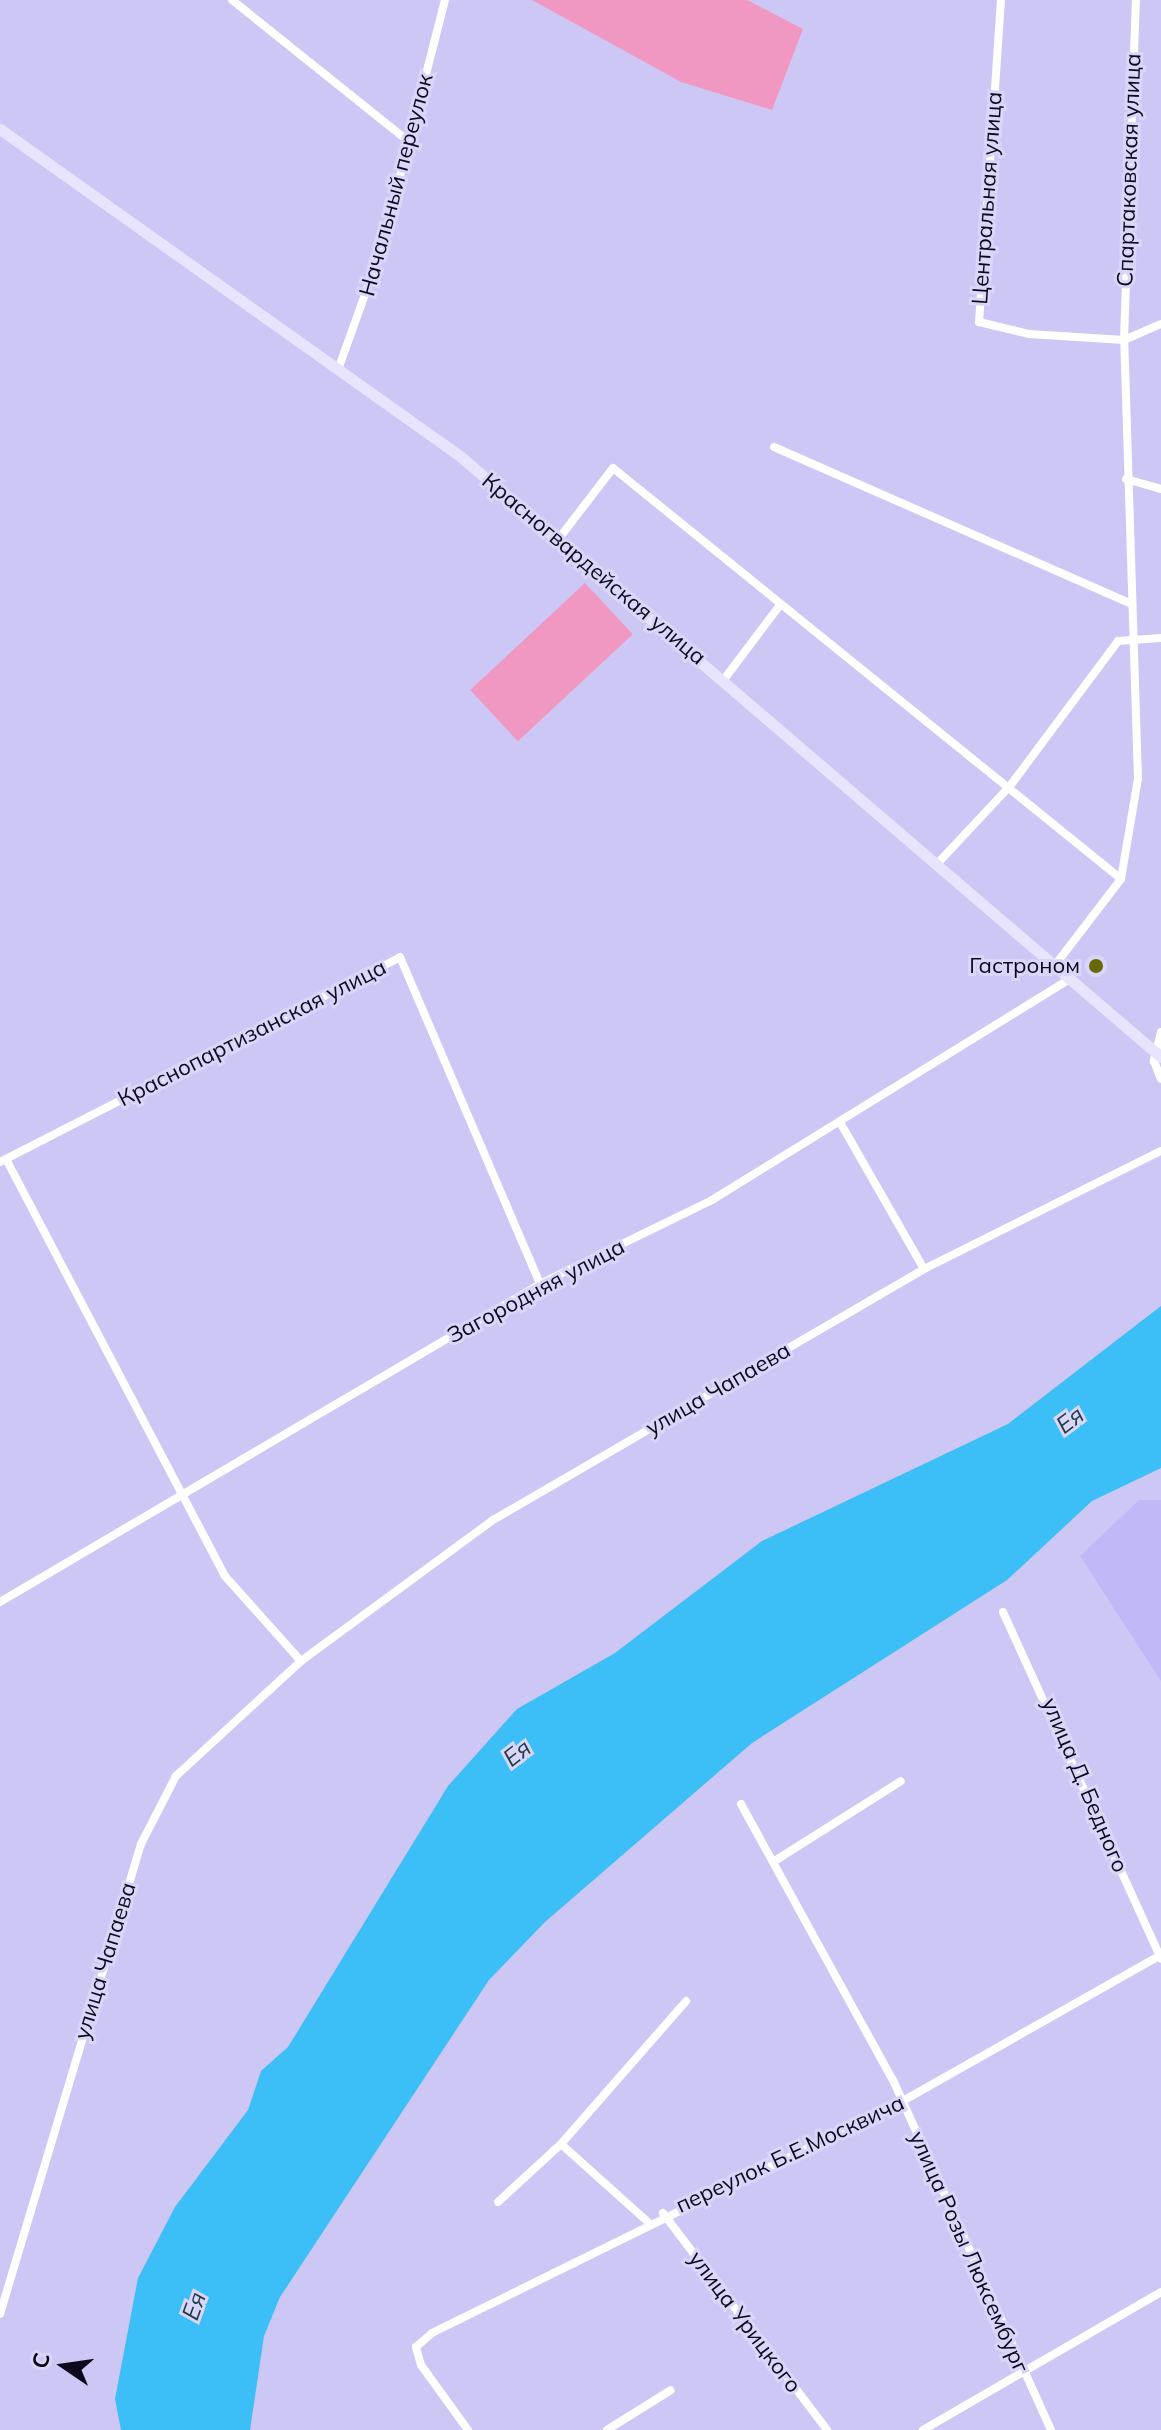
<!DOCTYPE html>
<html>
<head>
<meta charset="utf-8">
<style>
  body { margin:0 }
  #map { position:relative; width:1161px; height:2430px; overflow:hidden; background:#cdc7f6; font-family:Mulish,sans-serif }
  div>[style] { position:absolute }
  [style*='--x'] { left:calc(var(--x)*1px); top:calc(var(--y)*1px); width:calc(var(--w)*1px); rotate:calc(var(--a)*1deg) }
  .built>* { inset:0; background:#c1b8f8 }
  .green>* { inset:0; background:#f098c1; transform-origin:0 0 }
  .water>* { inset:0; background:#3bbff6 }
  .street>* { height:8px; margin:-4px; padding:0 4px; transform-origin:4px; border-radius:4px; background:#fff }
  .secondary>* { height:11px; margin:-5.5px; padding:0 5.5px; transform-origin:5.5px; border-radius:5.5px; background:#e8e4fd }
  .dots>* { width:22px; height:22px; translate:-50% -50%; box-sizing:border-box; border:4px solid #dad6f9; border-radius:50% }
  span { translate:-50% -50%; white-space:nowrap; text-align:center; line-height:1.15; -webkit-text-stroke:6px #dad6f9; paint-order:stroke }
  .street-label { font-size:22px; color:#0d081c }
  .poi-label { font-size:22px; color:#0d081c }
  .right { translate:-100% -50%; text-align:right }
  .water-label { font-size:24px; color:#1f3a47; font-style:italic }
  .north { position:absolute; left:24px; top:2326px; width:80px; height:80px; -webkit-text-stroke:6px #dad6f9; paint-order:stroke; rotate:283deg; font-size:22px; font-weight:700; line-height:32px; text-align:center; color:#0d081c }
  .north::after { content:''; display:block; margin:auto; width:28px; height:36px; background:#0d081c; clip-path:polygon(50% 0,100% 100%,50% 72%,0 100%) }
</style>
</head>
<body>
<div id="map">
  <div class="built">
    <i style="clip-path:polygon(1139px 1500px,1161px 1500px,1161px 1681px,1080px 1556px)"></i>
  </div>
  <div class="green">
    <i style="clip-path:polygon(532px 0,747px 0,803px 29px,772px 110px,681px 82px)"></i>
    <i style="left:585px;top:583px;width:70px;height:157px;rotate:47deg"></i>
  </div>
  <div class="water">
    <i style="clip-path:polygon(1161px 1306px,1161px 1468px,1092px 1501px,1007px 1580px,752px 1743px,545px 1922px,489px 1980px,280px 2297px,264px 2336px,250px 2430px,121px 2430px,115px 2399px,138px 2278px,175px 2207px,248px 2110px,261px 2071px,288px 2047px,448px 1786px,517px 1709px,615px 1653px,762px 1541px,1008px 1424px)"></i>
  </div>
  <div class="street">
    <i style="--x:232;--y:0;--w:227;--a:38.7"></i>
    <i style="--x:1001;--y:0;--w:323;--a:93.9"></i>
    <i style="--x:979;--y:322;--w:51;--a:13.5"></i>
    <i style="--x:1029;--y:334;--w:95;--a:3.6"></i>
    <i style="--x:1124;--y:340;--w:40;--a:-23.4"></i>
    <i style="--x:339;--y:367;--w:127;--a:-70.3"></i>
    <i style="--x:382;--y:247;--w:255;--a:-75.7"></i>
    <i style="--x:774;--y:447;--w:390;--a:23.7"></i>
    <i style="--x:1126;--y:479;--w:36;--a:16"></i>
    <i style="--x:557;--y:541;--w:92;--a:-52.5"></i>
    <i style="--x:613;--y:468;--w:653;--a:38.97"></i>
    <i style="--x:725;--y:678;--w:91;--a:-53"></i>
    <i style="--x:937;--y:864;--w:107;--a:-46.9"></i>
    <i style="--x:1010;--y:786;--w:181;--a:-53.3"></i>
    <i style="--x:1118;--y:641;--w:43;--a:-4"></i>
    <i style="--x:1056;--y:964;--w:107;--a:-52.6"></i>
    <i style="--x:1121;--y:879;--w:101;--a:-80.4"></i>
    <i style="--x:1138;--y:779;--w:439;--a:-91.8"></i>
    <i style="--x:1124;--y:340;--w:340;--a:-88"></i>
    <i style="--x:1161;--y:1032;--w:30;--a:104"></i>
    <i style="--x:1154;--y:1061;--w:19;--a:69"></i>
    <i style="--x:841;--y:1124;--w:167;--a:60.2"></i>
    <i style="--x:6;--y:1159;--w:470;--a:62.3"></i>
    <i style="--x:224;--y:1575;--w:115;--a:48.2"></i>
    <i style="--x:0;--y:1162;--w:449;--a:-27.1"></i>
    <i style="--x:400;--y:957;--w:356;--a:66.8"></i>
    <i style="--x:0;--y:1602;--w:627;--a:-30.49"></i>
    <i style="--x:540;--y:1284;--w:191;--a:-26"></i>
    <i style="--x:712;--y:1200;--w:422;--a:-31.7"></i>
    <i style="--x:1003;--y:1612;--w:381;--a:65.5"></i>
    <i style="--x:741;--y:1804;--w:315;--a:61.2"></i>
    <i style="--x:893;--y:2080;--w:384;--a:65.7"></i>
    <i style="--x:773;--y:1862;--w:151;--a:-32.3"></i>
    <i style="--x:561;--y:2144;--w:117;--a:41.9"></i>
    <i style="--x:498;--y:2202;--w:86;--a:-42.6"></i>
    <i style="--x:561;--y:2144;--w:190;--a:-48.8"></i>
    <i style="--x:663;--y:2213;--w:272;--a:52.9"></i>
    <i style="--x:0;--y:2314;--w:491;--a:-73.3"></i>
    <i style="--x:141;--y:1844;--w:76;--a:-62.8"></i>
    <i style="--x:176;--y:1776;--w:170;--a:-42.6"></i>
    <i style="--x:301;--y:1661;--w:238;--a:-36.3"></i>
    <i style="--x:493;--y:1520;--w:499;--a:-30.2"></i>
    <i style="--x:924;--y:1269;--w:265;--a:-26.5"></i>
    <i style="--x:468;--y:2430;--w:80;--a:-125.9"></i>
    <i style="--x:421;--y:2365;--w:19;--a:-106"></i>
    <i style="--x:416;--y:2347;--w:21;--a:-41"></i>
    <i style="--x:432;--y:2333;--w:523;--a:-26.22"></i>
    <i style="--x:901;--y:2102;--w:299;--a:-29.5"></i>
    <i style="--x:607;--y:2430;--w:75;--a:-32"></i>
    <i style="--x:923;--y:2430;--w:275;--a:-30.1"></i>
  </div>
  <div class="secondary">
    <i style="--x:0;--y:129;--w:564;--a:35.41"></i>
    <i style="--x:460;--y:456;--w:923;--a:40.61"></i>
  </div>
  <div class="dots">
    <i style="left:1096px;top:966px;background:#676907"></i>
  </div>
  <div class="street-label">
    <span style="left:1129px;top:170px;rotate:-88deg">Спартаковская улица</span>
    <span style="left:396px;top:185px;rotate:-75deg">Начальный переулок</span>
    <span style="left:987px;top:198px;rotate:-86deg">Центральная улица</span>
    <span style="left:594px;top:569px;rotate:40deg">Красногвардейская улица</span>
    <span style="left:252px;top:1033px;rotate:-27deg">Краснопартизанская улица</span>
    <span style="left:536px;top:1291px;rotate:-28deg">Загородняя улица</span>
    <span style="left:718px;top:1389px;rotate:-30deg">улица Чапаева</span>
    <span style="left:1085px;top:1785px;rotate:67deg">улица Д. Бедного</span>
    <span style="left:105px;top:1961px;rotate:-73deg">улица Чапаева</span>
    <span style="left:790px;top:2154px;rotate:-25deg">переулок Б.Е.Москвича</span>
    <span style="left:969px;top:2252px;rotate:66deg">улица Розы Люксембург</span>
    <span style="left:745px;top:2322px;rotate:53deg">улица Урицкого</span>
  </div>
  <div class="poi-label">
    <span class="right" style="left:1080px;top:966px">Гастроном</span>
  </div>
  <div class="water-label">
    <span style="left:1070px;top:1420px;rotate:-37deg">Ея</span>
    <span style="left:517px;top:1753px;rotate:-38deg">Ея</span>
    <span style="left:194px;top:2306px;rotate:-70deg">Ея</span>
  </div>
  <div class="north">С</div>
</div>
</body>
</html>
